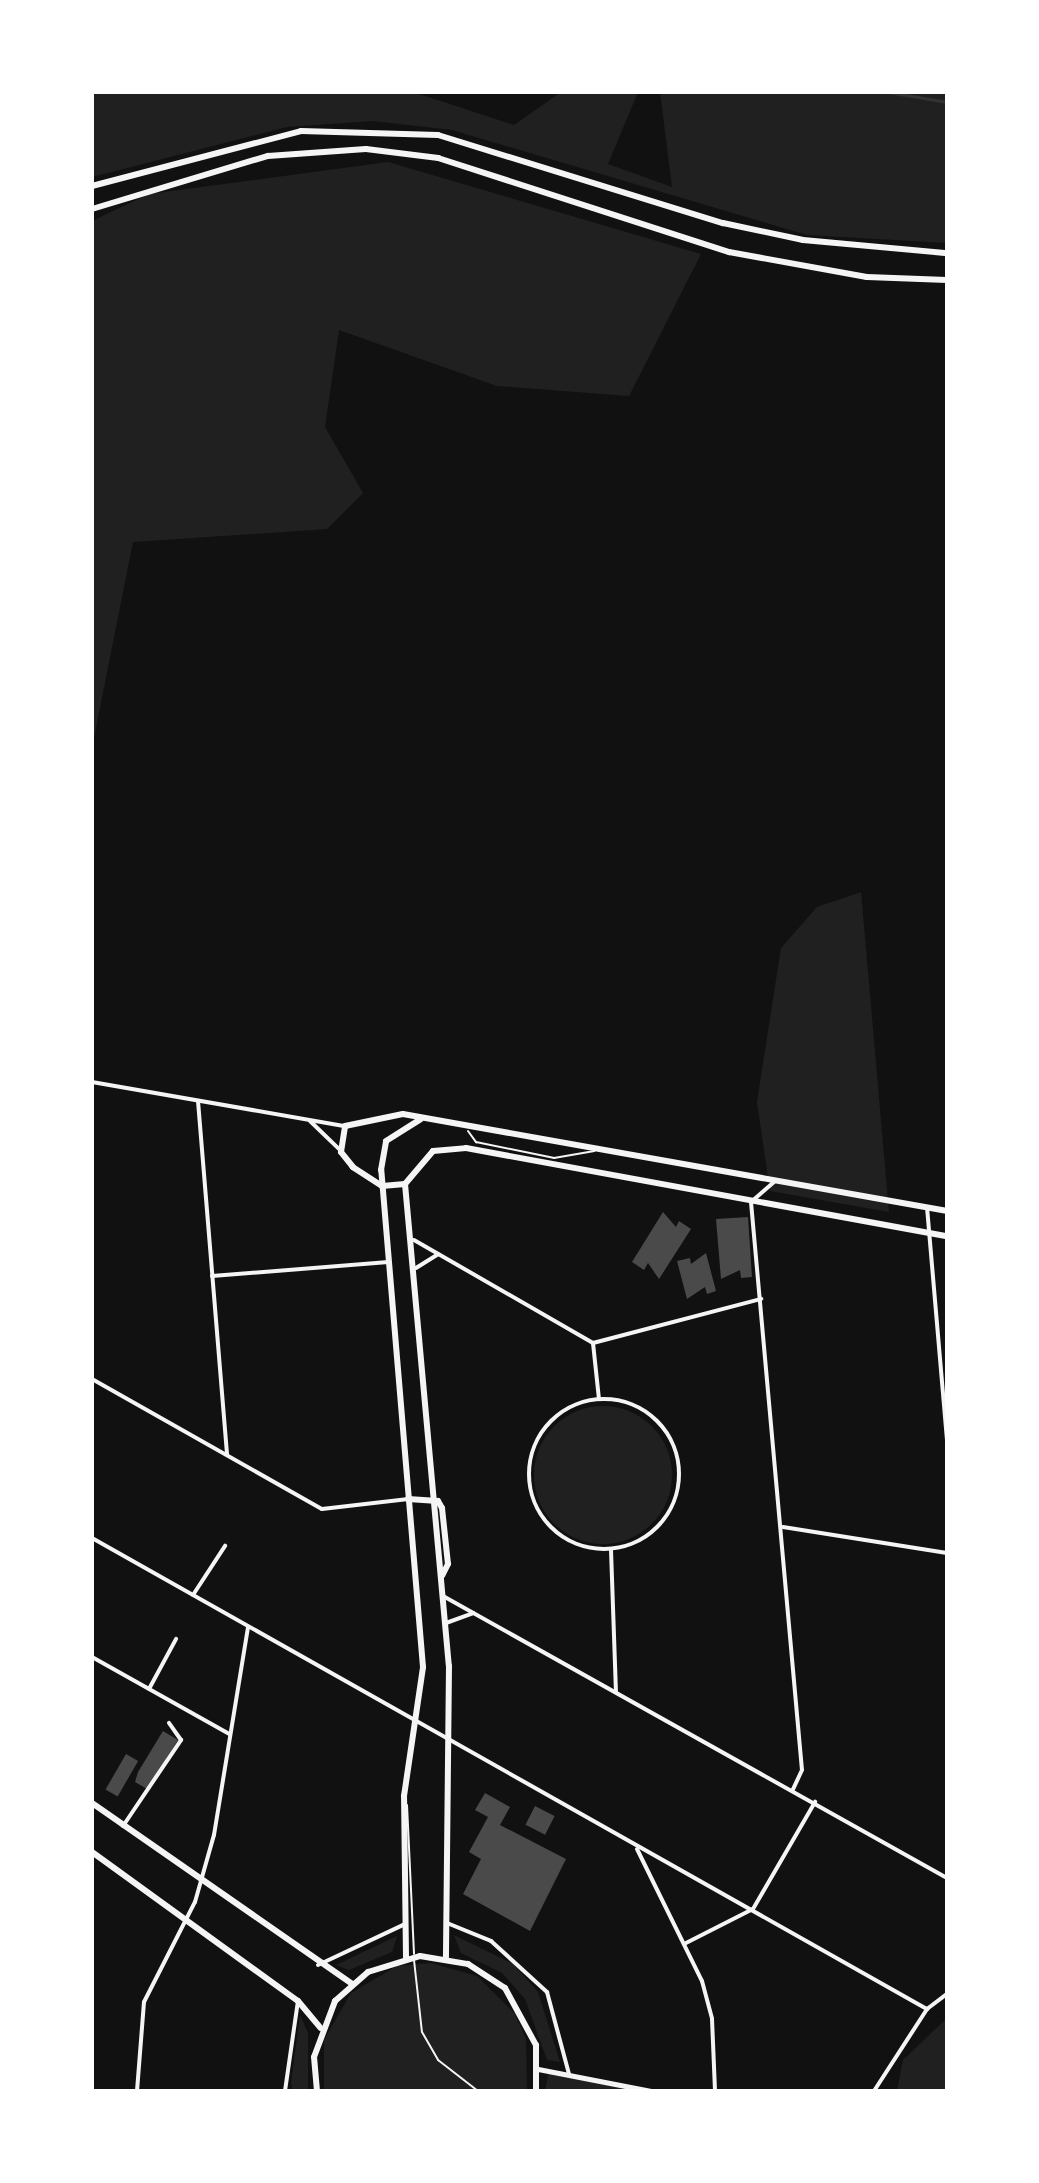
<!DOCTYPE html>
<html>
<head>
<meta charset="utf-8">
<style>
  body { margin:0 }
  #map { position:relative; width:1039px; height:2183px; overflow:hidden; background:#111; font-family:"Exo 2",sans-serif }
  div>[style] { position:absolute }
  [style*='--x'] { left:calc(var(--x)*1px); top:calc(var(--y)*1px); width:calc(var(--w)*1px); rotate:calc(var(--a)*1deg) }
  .green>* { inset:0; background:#202020 }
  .round { border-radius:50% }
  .stream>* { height:3px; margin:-1.5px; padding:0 1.5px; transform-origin:1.5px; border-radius:1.5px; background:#333 }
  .building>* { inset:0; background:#4a4a4a; transform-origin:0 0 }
  .service>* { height:2px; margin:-1px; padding:0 1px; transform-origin:1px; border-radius:1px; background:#f5f5f5 }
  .minor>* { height:4px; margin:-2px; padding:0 2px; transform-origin:2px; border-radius:2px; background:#f5f5f5 }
  .minor>.ring { margin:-2px; padding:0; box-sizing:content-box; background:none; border:4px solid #f5f5f5; border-radius:50% }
  .tertiary>* { height:5px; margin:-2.5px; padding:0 2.5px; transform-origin:2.5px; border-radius:2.5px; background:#f5f5f5 }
  .secondary>* { height:6px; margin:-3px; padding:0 3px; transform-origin:3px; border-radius:3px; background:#f5f5f5 }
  span { translate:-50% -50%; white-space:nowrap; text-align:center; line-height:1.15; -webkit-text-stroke:7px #fff; paint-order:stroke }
  .frame { position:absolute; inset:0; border:94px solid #fff; pointer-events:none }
</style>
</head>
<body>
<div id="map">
  <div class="green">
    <i style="clip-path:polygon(92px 92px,413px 92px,514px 125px,561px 92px,638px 92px,608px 164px,672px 187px,660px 92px,947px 92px,947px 243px,807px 235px,452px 130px,373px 121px,287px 127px,92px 177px)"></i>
    <i style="clip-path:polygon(388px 162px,701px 254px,629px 396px,497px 386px,339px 330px,325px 427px,363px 493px,327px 529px,133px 542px,92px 748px,92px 221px,149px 194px)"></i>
    <i style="clip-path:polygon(861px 892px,889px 1212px,770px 1191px,757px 1102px,781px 948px,817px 907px)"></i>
    <i class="round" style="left:534px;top:1406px;width:138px;height:138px"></i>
    <i style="clip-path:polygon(454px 1935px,513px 1964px,538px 1992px,560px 2062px,547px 2060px,525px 1999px,502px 1973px,461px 1953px)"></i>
    <i style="clip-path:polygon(397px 1936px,392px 1952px,349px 1970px,336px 1965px)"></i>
    <i style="clip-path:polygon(431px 1963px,477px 1976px,515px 2014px,526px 2039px,527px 2091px,324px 2091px,324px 2040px,351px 1993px,397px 1966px)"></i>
    <i style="clip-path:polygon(300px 2015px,308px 2033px,308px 2091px,293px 2091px,291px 2083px)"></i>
    <i style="clip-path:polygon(947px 2018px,947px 2091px,897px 2091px,903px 2060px)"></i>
    <i style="clip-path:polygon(549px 2071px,588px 2078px,658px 2091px,545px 2091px)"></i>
  </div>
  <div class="stream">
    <i style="--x:888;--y:92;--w:60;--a:9.6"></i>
  </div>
  <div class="building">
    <i style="clip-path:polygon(663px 1212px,676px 1227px,679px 1221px,691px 1229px,659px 1279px,648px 1263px,644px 1270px,632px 1262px)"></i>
    <i style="clip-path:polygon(748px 1217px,752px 1277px,741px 1278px,740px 1270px,721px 1279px,716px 1219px)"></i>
    <i style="clip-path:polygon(706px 1253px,716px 1291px,707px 1294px,705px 1287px,687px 1299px,677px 1261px,690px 1258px,691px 1264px)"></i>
    <i style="clip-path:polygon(163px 1731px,178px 1740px,147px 1789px,135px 1782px,138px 1772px)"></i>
    <i style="left:126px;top:1754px;width:14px;height:41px;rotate:30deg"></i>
    <i style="clip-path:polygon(485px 1793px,510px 1807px,500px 1825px,566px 1859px,530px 1931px,463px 1894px,481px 1859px,469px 1852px,488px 1817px,475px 1810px)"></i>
    <i style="left:535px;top:1806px;width:22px;height:21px;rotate:27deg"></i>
  </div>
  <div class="service">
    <i style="--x:468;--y:1131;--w:14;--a:54"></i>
    <i style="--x:476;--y:1142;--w:80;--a:11.6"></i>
    <i style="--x:554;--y:1158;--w:41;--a:-9.9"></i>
    <i style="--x:407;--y:1805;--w:149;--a:87.3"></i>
    <i style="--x:414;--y:1960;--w:72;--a:83.7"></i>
    <i style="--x:422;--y:2032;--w:32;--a:60"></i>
    <i style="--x:438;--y:2060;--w:51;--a:37.8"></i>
  </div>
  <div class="minor">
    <i style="--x:92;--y:1082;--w:257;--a:9.9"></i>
    <i style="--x:198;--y:1101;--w:355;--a:85.3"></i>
    <i style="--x:310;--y:1121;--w:42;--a:44"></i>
    <i style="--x:774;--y:1182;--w:30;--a:139"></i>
    <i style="--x:751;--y:1202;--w:570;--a:84.87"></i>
    <i style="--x:802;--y:1770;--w:23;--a:115"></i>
    <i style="--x:927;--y:1207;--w:233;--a:85.1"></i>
    <i style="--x:414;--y:1240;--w:207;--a:29.9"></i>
    <i style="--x:593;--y:1343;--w:174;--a:-14.7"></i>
    <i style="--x:416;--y:1268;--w:26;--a:-32"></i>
    <i style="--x:212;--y:1276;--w:177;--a:-4.5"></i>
    <i style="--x:593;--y:1343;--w:56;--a:83.9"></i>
    <i style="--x:92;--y:1379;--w:264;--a:29.5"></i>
    <i style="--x:322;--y:1509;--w:87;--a:-6.6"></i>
    <i class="ring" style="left:529px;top:1399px;width:146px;height:146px"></i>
    <i style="--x:783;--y:1527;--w:166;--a:9"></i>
    <i style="--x:92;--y:1538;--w:959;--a:29.43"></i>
    <i style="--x:611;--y:1550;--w:141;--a:88"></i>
    <i style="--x:193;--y:1595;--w:59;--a:-56.9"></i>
    <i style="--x:443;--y:1596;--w:578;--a:29.23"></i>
    <i style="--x:446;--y:1623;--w:29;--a:-20"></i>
    <i style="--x:92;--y:1657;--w:157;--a:29.3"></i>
    <i style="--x:149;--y:1689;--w:57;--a:-61.6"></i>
    <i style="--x:123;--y:1826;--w:104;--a:-56"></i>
    <i style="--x:181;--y:1740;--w:21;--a:-125"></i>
    <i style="--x:637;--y:1849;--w:147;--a:63.8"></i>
    <i style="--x:702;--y:1981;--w:39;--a:75"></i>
    <i style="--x:712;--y:2019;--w:72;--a:87.6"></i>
    <i style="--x:447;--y:1923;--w:48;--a:22.2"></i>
    <i style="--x:491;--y:1941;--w:76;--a:42.3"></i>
    <i style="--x:547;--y:1992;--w:85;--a:75"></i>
    <i style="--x:686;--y:1943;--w:75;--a:-26.9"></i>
    <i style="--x:753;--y:1909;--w:124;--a:-59.9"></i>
    <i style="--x:318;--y:1965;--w:96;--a:-25.2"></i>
    <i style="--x:137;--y:2091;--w:89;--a:-85.5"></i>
    <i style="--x:144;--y:2002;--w:112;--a:-63"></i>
    <i style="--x:195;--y:1902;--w:70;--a:-74.2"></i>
    <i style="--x:214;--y:1835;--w:211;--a:-80.7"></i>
    <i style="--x:285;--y:2091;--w:91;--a:-81.8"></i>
    <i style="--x:874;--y:2091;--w:98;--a:-57.1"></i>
    <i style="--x:927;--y:2009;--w:25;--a:-37"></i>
  </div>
  <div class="tertiary">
    <i style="--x:538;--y:2069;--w:115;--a:11"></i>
    <i style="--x:875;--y:2090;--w:1;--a:45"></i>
  </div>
  <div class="secondary">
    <i style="--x:92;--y:186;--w:216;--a:-14.7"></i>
    <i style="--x:301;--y:131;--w:137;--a:1.7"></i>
    <i style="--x:438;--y:135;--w:298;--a:17.2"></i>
    <i style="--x:723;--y:223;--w:82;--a:12"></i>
    <i style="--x:803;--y:240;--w:145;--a:5.2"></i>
    <i style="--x:92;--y:209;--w:184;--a:-16.8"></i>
    <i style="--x:268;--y:156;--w:98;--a:-4.1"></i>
    <i style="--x:366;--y:149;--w:73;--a:7.1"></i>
    <i style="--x:438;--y:158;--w:306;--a:17.9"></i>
    <i style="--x:729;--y:252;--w:140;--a:10.3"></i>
    <i style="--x:867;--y:277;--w:80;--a:2.1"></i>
    <i style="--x:405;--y:1184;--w:484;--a:84.8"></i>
    <i style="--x:449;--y:1666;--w:292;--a:90.6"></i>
    <i style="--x:405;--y:1184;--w:23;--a:175"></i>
    <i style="--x:382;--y:1186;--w:35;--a:-147"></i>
    <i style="--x:353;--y:1167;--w:19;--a:-129"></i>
    <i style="--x:341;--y:1152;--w:26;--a:-81"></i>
    <i style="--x:345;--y:1126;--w:59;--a:-11.7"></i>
    <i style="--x:403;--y:1114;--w:553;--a:10.11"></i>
    <i style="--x:405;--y:1184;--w:43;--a:-49.7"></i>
    <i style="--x:433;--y:1151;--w:33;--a:-5"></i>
    <i style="--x:466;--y:1148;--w:489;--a:10.4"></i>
    <i style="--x:408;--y:1499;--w:30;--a:4"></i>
    <i style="--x:438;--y:1501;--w:8;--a:60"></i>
    <i style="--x:442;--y:1508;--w:56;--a:83.9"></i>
    <i style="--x:448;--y:1564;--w:13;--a:117"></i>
    <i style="--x:92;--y:1803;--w:317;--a:34.8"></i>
    <i style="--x:92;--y:1852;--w:254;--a:35.9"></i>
    <i style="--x:298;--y:2001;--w:35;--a:50"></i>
    <i style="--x:406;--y:1957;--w:161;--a:-90.7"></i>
    <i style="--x:404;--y:1796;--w:130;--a:-81.6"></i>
    <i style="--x:423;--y:1667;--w:499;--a:-94.8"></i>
    <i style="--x:381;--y:1170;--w:29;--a:-80"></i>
    <i style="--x:386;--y:1141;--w:41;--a:-32.2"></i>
    <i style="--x:317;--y:2091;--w:34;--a:-95"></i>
    <i style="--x:314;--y:2057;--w:60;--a:-69.4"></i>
    <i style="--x:335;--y:2001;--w:44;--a:-41.3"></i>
    <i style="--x:368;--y:1972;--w:54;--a:-17.1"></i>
    <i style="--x:420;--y:1956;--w:49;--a:9.5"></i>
    <i style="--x:468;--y:1964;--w:44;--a:33"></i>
    <i style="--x:505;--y:1988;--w:65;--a:61.5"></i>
    <i style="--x:536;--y:2045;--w:46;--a:90"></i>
  </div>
  <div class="frame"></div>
</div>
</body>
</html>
